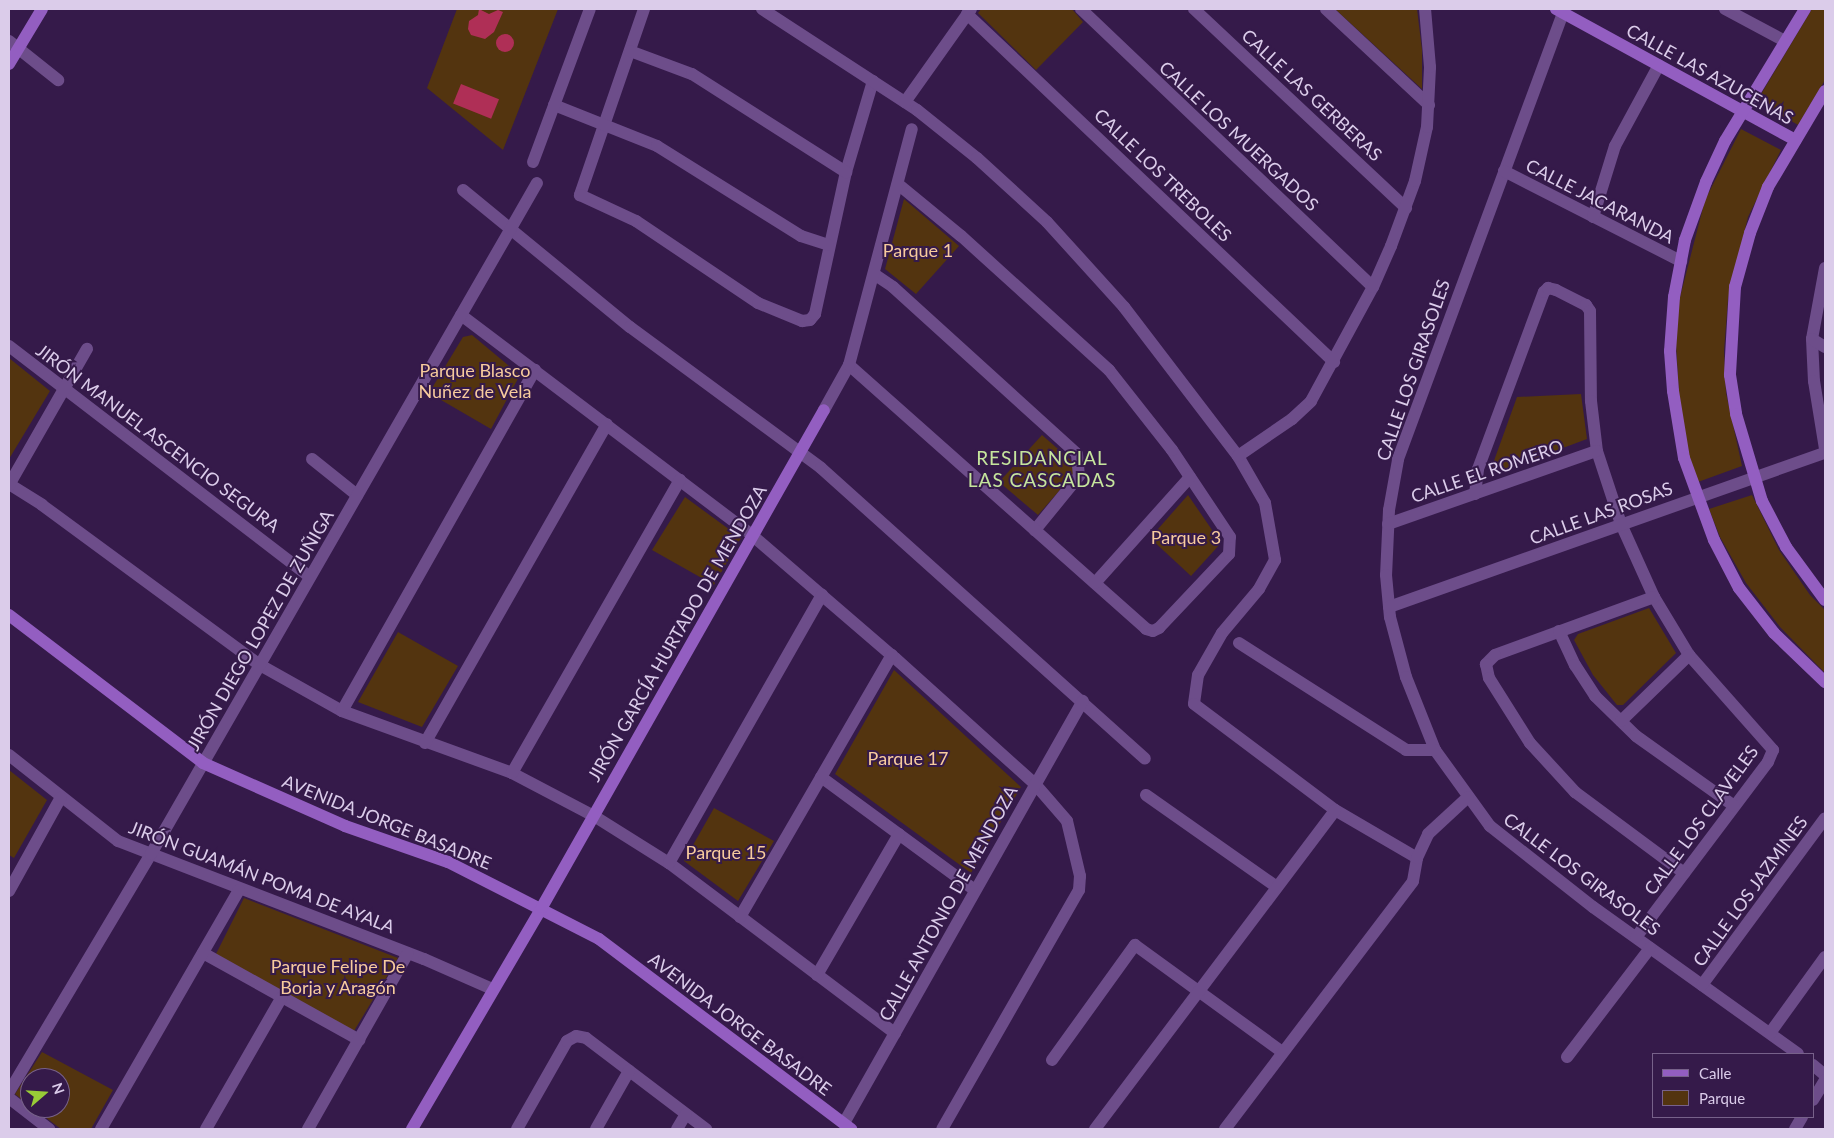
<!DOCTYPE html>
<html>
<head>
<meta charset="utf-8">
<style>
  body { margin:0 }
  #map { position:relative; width:1834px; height:1138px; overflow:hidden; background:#351a4a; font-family:Lato,sans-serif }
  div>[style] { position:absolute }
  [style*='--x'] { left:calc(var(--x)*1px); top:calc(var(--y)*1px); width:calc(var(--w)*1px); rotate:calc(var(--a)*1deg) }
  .green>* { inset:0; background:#53340f }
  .water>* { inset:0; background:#af2f56; transform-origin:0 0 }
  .round { border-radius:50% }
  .street>* { height:12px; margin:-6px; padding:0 6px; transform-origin:6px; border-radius:6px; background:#6d4d8a }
  .secondary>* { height:12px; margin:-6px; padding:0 6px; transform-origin:6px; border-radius:6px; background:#935ec1 }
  span { translate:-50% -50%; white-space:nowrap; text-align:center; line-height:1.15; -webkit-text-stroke:4px #351a4a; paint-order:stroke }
  .street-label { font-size:18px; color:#dbccea }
  .park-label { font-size:18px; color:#f7cb9d }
  .neighbourhood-label { font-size:19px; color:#c6e59d; letter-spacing:1px }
  .frame { position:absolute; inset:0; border:10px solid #dbccea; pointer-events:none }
  .legend { position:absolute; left:1652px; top:1053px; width:162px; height:65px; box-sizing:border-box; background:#351a4a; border:1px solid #77618a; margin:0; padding:6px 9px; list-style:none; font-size:15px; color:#dbccea }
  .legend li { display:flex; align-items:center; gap:10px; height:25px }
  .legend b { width:25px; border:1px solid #77618a }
  .north { position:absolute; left:20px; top:1068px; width:50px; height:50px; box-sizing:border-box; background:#351a4a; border:1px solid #77618a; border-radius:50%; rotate:71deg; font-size:14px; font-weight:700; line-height:20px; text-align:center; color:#dbccea }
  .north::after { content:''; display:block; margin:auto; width:18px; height:22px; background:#98cb37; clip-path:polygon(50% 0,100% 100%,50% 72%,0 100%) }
</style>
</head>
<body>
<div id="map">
  <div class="green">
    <i style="clip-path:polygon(457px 9px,558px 9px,503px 150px,427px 88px)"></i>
    <i style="clip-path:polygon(981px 9px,1072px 9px,1083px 22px,1036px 70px,978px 13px)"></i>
    <i style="clip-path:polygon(1335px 9px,1417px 9px,1422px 50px,1422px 89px)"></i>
    <i style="clip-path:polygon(1812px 9px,1825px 9px,1825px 80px,1798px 125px,1757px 101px)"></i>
    <i style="clip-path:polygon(1741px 129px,1781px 150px,1748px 217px,1728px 299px,1724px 351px,1726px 393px,1742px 466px,1698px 482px,1687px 450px,1679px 394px,1676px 344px,1679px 301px,1705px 200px)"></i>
    <i style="clip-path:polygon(904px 199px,959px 246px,916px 294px,885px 269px)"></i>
    <i style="clip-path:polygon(472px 335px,520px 375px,491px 429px,429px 393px,463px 337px)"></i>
    <i style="clip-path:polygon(9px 358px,50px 391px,9px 459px)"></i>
    <i style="clip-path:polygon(1581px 394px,1587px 439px,1496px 473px,1491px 469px,1517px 397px)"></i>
    <i style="clip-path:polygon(1042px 435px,1073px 462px,1073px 475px,1038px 515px,999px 482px)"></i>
    <i style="clip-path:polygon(1188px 495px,1221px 543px,1191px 576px,1150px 538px)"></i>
    <i style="clip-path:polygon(1752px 495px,1779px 550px,1810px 595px,1825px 610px,1825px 673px,1780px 627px,1746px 583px,1720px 537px,1709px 509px)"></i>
    <i style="clip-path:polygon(685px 497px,741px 538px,714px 585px,652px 550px)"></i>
    <i style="clip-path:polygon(1649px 608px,1676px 653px,1623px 705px,1617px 705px,1593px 675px,1574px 640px,1578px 634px)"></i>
    <i style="clip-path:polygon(398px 632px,458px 666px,422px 727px,358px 702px)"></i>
    <i style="clip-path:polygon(894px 670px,1021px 787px,971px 873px,835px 774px)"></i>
    <i style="clip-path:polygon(9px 770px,47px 800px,14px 858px,9px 855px)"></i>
    <i style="clip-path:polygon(714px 808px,774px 841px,738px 901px,684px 861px)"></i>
    <i style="clip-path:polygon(244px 898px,398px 958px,354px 1031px,216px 954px)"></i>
    <i style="clip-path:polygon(42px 1052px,113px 1090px,91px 1129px,61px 1129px,33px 1108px,60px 1108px,60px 1078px,30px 1078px,30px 1106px,15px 1094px)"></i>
  </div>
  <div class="water">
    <i style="clip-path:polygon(479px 9px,489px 14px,498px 10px,503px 12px,494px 32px,485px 39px,471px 35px,468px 29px,469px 21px,478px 15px)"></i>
    <i class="round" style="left:496px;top:34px;width:18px;height:18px"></i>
    <i style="left:461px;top:84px;width:41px;height:21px;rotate:22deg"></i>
  </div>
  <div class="street">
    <i style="--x:644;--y:9;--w:197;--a:109"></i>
    <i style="--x:580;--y:195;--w:62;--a:24.9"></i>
    <i style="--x:636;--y:221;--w:147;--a:33.9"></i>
    <i style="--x:758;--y:303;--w:48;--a:22.2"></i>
    <i style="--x:802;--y:321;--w:8;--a:-7"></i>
    <i style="--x:810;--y:320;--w:8;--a:-50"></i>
    <i style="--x:815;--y:314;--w:145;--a:-77.7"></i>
    <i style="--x:846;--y:172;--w:95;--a:-73.5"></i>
    <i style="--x:762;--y:9;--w:185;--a:33.1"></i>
    <i style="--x:917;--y:110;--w:77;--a:38.7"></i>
    <i style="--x:977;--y:158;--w:95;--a:42.4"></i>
    <i style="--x:1047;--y:222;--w:115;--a:47.8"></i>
    <i style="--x:1124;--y:307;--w:188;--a:52.6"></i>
    <i style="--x:1238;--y:456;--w:54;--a:60.1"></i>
    <i style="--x:1265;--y:503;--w:58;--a:80"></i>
    <i style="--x:1275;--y:560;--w:33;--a:119"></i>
    <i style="--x:1259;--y:589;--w:57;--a:130.1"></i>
    <i style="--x:1222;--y:633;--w:48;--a:119.7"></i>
    <i style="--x:1198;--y:675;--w:29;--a:98"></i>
    <i style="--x:1194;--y:704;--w:176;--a:36.9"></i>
    <i style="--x:1335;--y:810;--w:95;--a:30.3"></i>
    <i style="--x:1081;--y:9;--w:403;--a:43.6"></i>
    <i style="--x:1194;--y:9;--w:291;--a:43.2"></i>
    <i style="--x:1326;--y:9;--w:141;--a:43"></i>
    <i style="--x:1725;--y:9;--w:68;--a:28.1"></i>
    <i style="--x:1563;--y:13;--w:476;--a:110.3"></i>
    <i style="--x:1398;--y:460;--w:51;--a:100.2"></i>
    <i style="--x:1389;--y:510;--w:65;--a:92.6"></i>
    <i style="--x:1386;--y:575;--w:42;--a:84.6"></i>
    <i style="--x:1390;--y:617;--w:62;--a:75.1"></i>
    <i style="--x:1406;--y:677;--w:79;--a:68.3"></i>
    <i style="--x:1435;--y:750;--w:94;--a:54.1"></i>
    <i style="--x:1490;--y:826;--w:131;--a:38.2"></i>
    <i style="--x:1593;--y:907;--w:252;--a:35.6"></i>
    <i style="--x:967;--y:14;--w:506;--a:43.48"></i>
    <i style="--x:9;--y:41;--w:63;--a:38.5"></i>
    <i style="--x:630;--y:51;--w:66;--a:20.4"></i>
    <i style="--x:692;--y:74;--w:183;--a:32.5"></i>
    <i style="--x:905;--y:102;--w:114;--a:-54.6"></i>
    <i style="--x:554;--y:105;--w:111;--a:21.7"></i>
    <i style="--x:657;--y:146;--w:170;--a:32"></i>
    <i style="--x:801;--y:236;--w:28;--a:18"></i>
    <i style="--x:533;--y:162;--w:163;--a:-69.6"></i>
    <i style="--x:1504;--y:171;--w:199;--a:27"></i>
    <i style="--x:463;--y:190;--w:216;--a:39.4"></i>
    <i style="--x:630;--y:327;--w:237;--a:36.4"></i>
    <i style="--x:821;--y:468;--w:435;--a:41.9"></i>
    <i style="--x:1593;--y:217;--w:74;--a:-72.8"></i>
    <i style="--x:1615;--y:146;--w:92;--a:-61.5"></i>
    <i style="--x:1825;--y:268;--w:72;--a:100.4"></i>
    <i style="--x:1812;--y:339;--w:42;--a:87.3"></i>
    <i style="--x:1814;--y:381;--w:69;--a:80.8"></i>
    <i style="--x:874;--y:274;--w:23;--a:34"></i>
    <i style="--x:893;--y:287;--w:248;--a:42.2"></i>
    <i style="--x:1077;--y:454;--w:22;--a:85"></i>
    <i style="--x:1079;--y:476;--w:70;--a:129.2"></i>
    <i style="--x:461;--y:315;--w:366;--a:37.1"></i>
    <i style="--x:753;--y:536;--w:187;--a:40.7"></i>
    <i style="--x:895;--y:658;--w:188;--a:42"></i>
    <i style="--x:1035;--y:784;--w:49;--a:49.1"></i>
    <i style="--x:1067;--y:821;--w:57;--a:76.7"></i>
    <i style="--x:1080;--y:876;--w:14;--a:94"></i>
    <i style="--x:1079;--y:890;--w:275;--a:119.8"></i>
    <i style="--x:1812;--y:339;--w:15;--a:32"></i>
    <i style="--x:9;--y:346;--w:379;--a:37.5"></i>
    <i style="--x:849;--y:365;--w:397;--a:41.6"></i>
    <i style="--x:1146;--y:629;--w:7;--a:16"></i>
    <i style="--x:1153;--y:631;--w:7;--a:-27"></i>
    <i style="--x:1159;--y:628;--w:102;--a:-46.6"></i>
    <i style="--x:1229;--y:554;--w:17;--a:-87"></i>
    <i style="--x:1230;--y:537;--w:105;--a:-123.7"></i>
    <i style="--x:1172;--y:450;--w:102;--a:-128.2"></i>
    <i style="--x:1109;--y:370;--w:200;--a:-137.8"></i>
    <i style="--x:961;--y:236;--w:82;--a:-140.5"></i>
    <i style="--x:824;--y:410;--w:51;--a:-60.9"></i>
    <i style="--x:849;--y:365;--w:244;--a:-75.1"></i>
    <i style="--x:1238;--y:456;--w:65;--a:-34.4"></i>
    <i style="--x:1292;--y:419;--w:26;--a:-43"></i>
    <i style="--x:1311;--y:401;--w:130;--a:-61.5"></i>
    <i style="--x:1373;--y:287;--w:45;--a:-66.3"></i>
    <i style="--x:1391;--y:246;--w:69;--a:-69.7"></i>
    <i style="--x:1415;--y:181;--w:55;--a:-77.5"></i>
    <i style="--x:1427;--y:127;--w:60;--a:-87.1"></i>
    <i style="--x:1430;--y:67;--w:58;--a:-94.9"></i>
    <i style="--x:312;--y:459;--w:58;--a:38.7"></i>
    <i style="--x:9;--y:484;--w:39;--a:32"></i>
    <i style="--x:42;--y:505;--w:270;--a:36.3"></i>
    <i style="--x:260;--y:665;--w:94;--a:29.3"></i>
    <i style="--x:342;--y:711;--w:181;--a:20"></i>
    <i style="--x:512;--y:773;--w:93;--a:27.7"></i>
    <i style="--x:594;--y:816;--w:89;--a:32.1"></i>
    <i style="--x:669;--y:863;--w:283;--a:37"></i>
    <i style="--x:9;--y:485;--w:157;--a:-60.2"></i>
    <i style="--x:1475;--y:494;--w:25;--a:-83"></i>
    <i style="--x:1478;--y:469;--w:189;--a:-69.6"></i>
    <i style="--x:1544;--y:292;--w:6;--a:-45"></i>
    <i style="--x:1548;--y:288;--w:8;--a:14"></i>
    <i style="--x:1556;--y:290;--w:34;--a:27"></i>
    <i style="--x:1586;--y:305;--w:7;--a:56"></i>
    <i style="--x:1590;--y:311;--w:90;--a:89.4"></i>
    <i style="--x:1591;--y:401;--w:50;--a:83.2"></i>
    <i style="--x:1597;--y:451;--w:77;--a:71.8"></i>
    <i style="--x:1621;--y:524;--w:80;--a:65.7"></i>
    <i style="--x:1654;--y:597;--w:68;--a:58.9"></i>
    <i style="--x:1689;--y:655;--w:127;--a:48.5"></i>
    <i style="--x:1773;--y:750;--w:13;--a:113"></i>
    <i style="--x:1768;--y:762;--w:219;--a:127"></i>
    <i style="--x:1388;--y:524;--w:221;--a:-19.3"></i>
    <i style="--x:1095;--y:583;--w:142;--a:-48.1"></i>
    <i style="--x:1654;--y:597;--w:169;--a:160"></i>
    <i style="--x:1495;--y:655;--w:13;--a:135"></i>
    <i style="--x:1486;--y:664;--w:14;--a:78"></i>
    <i style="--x:1489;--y:678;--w:77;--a:57.8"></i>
    <i style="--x:1530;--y:743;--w:67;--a:47.4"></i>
    <i style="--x:1575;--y:792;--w:136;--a:36.6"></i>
    <i style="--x:1389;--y:607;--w:462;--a:-19.5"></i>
    <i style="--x:1559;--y:631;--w:38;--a:65"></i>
    <i style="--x:1575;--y:665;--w:37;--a:57"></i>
    <i style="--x:1595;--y:696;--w:57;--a:44.3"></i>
    <i style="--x:1636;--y:736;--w:120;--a:35.5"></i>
    <i style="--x:1239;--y:643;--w:198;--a:32.6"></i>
    <i style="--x:1406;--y:750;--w:29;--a:0"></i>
    <i style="--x:342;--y:711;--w:392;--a:-60.5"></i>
    <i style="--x:1621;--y:721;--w:95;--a:-44.1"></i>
    <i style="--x:425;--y:743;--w:367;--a:-60.3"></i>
    <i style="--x:9;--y:755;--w:139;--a:38.3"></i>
    <i style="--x:118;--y:841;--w:328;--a:21.1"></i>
    <i style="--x:424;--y:959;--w:74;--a:23.8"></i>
    <i style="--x:512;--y:773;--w:338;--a:-60.2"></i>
    <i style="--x:821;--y:777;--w:191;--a:36.3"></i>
    <i style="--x:1146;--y:795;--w:160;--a:35.1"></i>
    <i style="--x:669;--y:863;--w:309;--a:-60.3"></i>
    <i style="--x:9;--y:891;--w:107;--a:-61"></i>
    <i style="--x:740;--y:917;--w:303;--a:-59.9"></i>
    <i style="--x:203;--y:953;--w:179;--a:29.1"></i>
    <i style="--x:817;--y:975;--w:163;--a:-59.8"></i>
    <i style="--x:1702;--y:985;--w:207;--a:-53.6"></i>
    <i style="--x:1770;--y:1033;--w:94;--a:-54.1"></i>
    <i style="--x:1567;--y:1057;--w:137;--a:-52.7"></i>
    <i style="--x:1052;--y:1060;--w:142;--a:-54.2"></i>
    <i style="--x:1135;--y:945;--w:180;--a:36"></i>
    <i style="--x:1813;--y:1065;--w:16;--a:40"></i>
    <i style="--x:9;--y:1092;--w:277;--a:-59.2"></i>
    <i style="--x:151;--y:854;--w:774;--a:-60.09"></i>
    <i style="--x:9;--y:1098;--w:51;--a:37.8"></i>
    <i style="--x:1813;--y:1100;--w:23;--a:-59"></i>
    <i style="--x:844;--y:1123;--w:485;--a:-60.5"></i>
    <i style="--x:101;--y:1129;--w:276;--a:-60"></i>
    <i style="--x:206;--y:1129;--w:152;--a:-60.1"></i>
    <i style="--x:308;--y:1129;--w:202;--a:-60.4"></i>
    <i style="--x:517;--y:1129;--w:101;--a:-60.4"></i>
    <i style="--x:567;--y:1041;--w:10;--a:-29"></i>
    <i style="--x:576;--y:1036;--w:10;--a:11"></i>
    <i style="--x:586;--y:1038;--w:151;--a:37.2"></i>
    <i style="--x:596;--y:1129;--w:67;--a:-60.4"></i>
    <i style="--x:677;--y:1129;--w:17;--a:-59"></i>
    <i style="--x:1095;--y:1129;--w:399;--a:-53"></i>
    <i style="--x:1225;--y:1129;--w:311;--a:-52.8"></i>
    <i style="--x:1413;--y:881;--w:23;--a:-80"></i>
    <i style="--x:1417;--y:858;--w:26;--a:-65"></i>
    <i style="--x:1428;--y:834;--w:54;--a:-42.8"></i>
    <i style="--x:1795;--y:1129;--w:14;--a:-60"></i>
  </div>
  <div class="secondary">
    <i style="--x:1556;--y:9;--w:273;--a:28.7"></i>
    <i style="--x:1805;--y:9;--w:154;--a:121.2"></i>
    <i style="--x:1725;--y:141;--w:45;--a:114.9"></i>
    <i style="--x:1706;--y:182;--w:62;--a:109.9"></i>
    <i style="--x:1685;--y:240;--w:58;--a:100.9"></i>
    <i style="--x:1674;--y:297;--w:54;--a:94.2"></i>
    <i style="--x:1670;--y:351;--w:40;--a:85.7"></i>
    <i style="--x:1673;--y:391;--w:68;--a:80.7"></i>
    <i style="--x:1684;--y:458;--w:87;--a:69.9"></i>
    <i style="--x:1714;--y:540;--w:54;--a:62.5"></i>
    <i style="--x:1739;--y:588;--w:57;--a:52.1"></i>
    <i style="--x:1774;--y:633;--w:71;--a:43.9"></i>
    <i style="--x:9;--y:64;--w:64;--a:-59"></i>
    <i style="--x:1825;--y:91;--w:112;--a:120.7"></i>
    <i style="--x:1768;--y:187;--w:49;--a:111.4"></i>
    <i style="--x:1750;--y:233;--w:56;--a:105.5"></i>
    <i style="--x:1735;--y:287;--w:88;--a:93.3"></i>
    <i style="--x:1730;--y:375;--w:39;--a:81"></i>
    <i style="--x:1736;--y:414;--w:91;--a:73.4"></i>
    <i style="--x:1762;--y:501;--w:52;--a:62.4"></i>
    <i style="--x:1786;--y:547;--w:66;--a:53.7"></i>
    <i style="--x:9;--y:615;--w:244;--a:37.3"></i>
    <i style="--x:203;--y:763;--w:155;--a:23.9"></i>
    <i style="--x:345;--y:826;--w:109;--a:19.3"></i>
    <i style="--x:448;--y:862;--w:169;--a:27"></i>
    <i style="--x:599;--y:939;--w:316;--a:37"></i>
    <i style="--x:412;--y:1129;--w:257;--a:-59.6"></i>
    <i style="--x:542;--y:907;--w:571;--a:-60.43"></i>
  </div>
  <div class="street-label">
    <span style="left:1710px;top:74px;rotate:29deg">CALLE LAS AZUCENAS</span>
    <span style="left:1312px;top:95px;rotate:43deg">CALLE LAS GERBERAS</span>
    <span style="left:1239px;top:136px;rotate:43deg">CALLE LOS MUERGADOS</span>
    <span style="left:1163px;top:175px;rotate:44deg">CALLE LOS TREBOLES</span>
    <span style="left:1600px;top:201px;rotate:27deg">CALLE JACARANDA</span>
    <span style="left:1413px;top:370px;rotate:-71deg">CALLE LOS GIRASOLES</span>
    <span style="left:158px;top:438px;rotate:37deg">JIRÓN MANUEL ASCENCIO SEGURA</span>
    <span style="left:1487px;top:471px;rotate:-19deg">CALLE EL ROMERO</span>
    <span style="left:1601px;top:513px;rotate:-20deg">CALLE LAS ROSAS</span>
    <span style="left:260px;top:630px;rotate:-60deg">JIRÓN DIEGO LOPEZ DE ZUÑIGA</span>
    <span style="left:677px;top:633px;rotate:-60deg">JIRÓN GARCÍA HURTADO DE MENDOZA</span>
    <span style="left:1701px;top:820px;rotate:-54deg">CALLE LOS CLAVELES</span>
    <span style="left:387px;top:822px;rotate:22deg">AVENIDA JORGE BASADRE</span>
    <span style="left:1582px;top:874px;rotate:37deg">CALLE LOS GIRASOLES</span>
    <span style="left:262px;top:877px;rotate:21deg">JIRÓN GUAMÁN POMA DE AYALA</span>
    <span style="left:1750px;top:891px;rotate:-54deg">CALLE LOS JAZMINES</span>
    <span style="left:948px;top:903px;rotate:-61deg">CALLE ANTONIO DE MENDOZA</span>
    <span style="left:740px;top:1024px;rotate:37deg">AVENIDA JORGE BASADRE</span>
  </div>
  <div class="park-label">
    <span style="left:918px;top:250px">Parque 1</span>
    <span style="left:475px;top:381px">Parque Blasco<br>Nuñez de Vela</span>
    <span style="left:1186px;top:537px">Parque 3</span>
    <span style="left:908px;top:758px">Parque 17</span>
    <span style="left:726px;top:852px">Parque 15</span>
    <span style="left:338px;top:977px">Parque Felipe De<br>Borja y Aragón</span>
  </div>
  <div class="neighbourhood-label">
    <span style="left:1042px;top:469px">RESIDANCIAL<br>LAS CASCADAS</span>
  </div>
  <div class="frame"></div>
  <ul class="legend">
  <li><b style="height:6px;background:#935ec1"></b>Calle</li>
  <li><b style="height:14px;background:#53340f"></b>Parque</li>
  </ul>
  <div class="north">N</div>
</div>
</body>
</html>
